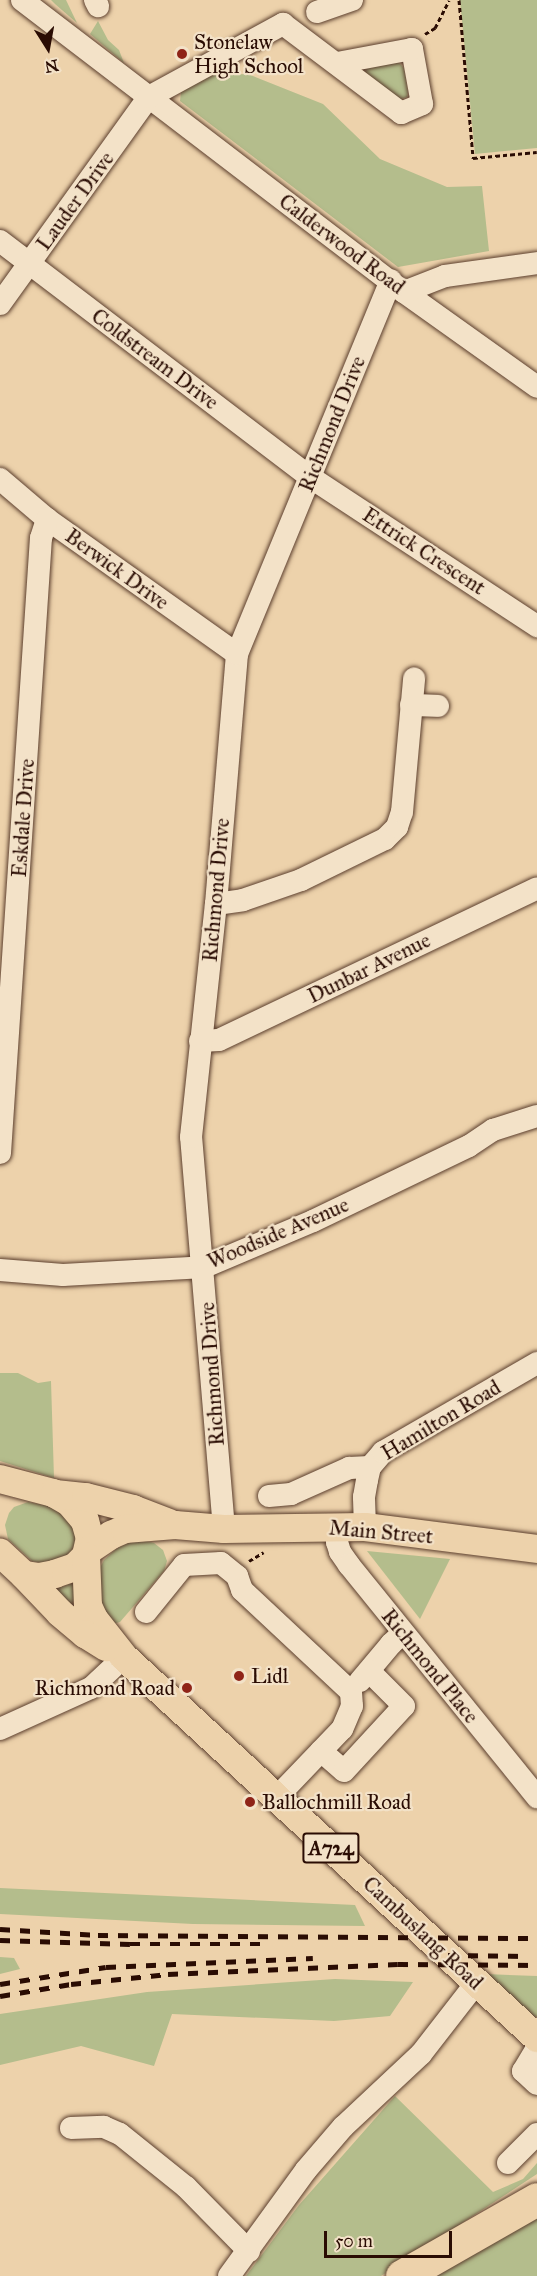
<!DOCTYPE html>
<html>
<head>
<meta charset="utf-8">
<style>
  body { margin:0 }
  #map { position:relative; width:537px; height:2276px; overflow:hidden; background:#edd2ab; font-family:"IM FELL Great Primer",serif }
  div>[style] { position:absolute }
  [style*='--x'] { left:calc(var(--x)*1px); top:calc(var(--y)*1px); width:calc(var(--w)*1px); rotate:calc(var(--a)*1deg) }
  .green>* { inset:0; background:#b4bd8c }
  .path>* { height:3px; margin-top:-1.5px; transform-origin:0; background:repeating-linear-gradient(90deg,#2a0c03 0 4.5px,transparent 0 7.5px) }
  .roads { filter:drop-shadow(0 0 2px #5b3e2d) drop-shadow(0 0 2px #5b3e2d) }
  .minor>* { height:22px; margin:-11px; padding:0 11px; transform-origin:11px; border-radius:11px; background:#f3e2c8 }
  .major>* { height:28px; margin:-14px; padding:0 14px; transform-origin:14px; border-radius:14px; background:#edd2ab }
  .highway>* { height:33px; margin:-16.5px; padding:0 16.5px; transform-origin:16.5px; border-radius:16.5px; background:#edd2ab }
  .rail>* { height:4.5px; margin-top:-2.25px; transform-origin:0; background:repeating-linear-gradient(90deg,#2a0c03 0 10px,transparent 0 20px) }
  .dots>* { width:16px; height:16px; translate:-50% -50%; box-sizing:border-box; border:3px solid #f3e2c8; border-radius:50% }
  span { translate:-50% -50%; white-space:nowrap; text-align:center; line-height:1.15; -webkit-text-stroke:4.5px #f3e2c8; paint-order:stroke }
  .shield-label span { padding:2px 4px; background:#f3e2c8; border:2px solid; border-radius:4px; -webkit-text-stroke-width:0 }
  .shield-label { font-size:20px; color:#2a0c03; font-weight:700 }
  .poi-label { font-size:21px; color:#2a0c03 }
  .left { translate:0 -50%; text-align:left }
  .right { translate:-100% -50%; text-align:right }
  .street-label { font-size:21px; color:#2a0c03 }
  .north { position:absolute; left:18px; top:18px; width:60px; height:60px; -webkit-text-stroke:4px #f3e2c8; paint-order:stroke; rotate:169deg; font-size:16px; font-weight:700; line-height:24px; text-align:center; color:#2a0c03 }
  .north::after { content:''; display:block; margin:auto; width:21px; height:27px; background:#2a0c03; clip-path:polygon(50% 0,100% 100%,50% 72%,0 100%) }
  .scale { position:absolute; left:324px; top:2231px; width:128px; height:27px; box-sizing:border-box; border:3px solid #2a0c03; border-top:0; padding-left:8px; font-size:18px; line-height:21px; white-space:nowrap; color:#2a0c03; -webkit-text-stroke:4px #f3e2c8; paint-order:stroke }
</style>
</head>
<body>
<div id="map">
  <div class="green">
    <i style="clip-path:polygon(51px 0,66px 0,77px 23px,55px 4px)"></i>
    <i style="clip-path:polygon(460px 0,537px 0,537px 148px,475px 154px)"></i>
    <i style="clip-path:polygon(98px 21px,108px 40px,119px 50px,124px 63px,90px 34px)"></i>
    <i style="clip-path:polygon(398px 62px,404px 68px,408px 92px,407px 97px,398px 100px,365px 72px,366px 69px)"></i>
    <i style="clip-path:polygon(248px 74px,323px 104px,380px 159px,447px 187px,482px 186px,489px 251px,398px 267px,180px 101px,181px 92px,212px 75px)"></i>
    <i style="clip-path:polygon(0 1373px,18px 1373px,38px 1383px,51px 1381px,54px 1478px,0 1461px)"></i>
    <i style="clip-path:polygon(28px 1502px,49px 1506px,60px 1512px,76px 1527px,76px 1546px,62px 1560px,40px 1563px,32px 1561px,8px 1539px,5px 1525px,9px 1513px,14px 1507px)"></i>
    <i style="clip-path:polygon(146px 1541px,154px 1543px,163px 1550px,167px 1561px,164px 1571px,120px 1622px,113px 1624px,103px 1619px,97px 1574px,104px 1560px,116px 1549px,130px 1542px)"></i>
    <i style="clip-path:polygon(367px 1551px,450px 1559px,420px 1619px)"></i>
    <i style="clip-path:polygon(77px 1581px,72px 1611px,48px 1588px,59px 1588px)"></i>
    <i style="clip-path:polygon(0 1888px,355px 1905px,365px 1926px,193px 1924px,0 1914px)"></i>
    <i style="clip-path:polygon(0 1957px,14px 1958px,20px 1969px,0 1974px)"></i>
    <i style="clip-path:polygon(485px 1974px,537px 1976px,537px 2017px,516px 2013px)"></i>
    <i style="clip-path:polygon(335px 1979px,413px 1982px,390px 2016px,334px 2021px,172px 2014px,154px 2066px,81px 2046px,0 2065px,0 2014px,147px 1992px)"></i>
    <i style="clip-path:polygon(395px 2096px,493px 2192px,523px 2179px,537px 2163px,537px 2174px,381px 2276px,246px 2276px,299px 2205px)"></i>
    <i style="clip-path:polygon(537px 2216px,537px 2276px,429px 2276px)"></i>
  </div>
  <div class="path">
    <i style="--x:459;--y:0;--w:159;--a:84.9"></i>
    <i style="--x:473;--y:158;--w:64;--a:-5.4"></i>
    <i style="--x:425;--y:34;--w:12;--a:-31"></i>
    <i style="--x:435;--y:28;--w:31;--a:-63"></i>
    <i style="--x:249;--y:1561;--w:17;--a:-31"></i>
  </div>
  <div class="roads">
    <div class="minor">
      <i style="--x:22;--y:0;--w:481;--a:37.4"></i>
      <i style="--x:404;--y:292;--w:163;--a:35.5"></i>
      <i style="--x:95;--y:0;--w:7;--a:63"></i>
      <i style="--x:317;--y:12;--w:37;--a:-19"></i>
      <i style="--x:0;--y:241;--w:390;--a:37.3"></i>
      <i style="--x:310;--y:477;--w:272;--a:33.3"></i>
      <i style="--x:404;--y:292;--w:44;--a:-21.3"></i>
      <i style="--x:445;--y:276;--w:93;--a:-8"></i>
      <i style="--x:0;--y:304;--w:255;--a:-54.3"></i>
      <i style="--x:149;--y:97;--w:153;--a:-28.6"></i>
      <i style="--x:283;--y:24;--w:148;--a:37"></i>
      <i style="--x:401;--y:113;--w:23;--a:-23"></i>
      <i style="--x:422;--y:104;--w:56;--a:-100.3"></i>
      <i style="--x:412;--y:49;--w:76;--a:169.4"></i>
      <i style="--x:0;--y:479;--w:62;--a:40.4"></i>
      <i style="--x:47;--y:519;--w:233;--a:35.4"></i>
      <i style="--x:411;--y:705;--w:27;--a:2"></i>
      <i style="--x:216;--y:904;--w:27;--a:-8"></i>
      <i style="--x:243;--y:900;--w:61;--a:-19"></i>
      <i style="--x:301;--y:880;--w:93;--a:-26"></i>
      <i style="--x:385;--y:839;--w:17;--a:-45"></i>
      <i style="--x:397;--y:827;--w:16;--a:-72"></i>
      <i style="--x:402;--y:812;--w:134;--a:-84.8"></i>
      <i style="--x:200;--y:1041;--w:19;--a:-3"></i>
      <i style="--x:219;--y:1040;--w:352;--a:-25.5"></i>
      <i style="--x:0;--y:1153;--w:616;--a:-86.19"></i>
      <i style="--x:41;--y:538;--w:20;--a:-72"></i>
      <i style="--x:0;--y:1270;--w:63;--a:4.5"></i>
      <i style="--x:63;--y:1275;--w:141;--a:-3.2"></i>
      <i style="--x:204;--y:1267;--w:118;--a:-22.9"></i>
      <i style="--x:313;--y:1221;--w:173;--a:-25.7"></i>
      <i style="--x:469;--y:1146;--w:29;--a:-34"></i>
      <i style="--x:493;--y:1130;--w:46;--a:-17.7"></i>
      <i style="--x:269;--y:1496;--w:22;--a:-5"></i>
      <i style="--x:291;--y:1494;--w:64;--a:-24.1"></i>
      <i style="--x:349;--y:1468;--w:21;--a:-3"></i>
      <i style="--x:338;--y:1527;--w:15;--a:94"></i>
      <i style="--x:337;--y:1542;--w:10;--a:73"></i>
      <i style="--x:340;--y:1552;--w:16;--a:55"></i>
      <i style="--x:349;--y:1565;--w:299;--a:51"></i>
      <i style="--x:365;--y:1527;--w:30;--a:-92"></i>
      <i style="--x:364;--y:1497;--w:17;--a:-80"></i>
      <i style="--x:367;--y:1480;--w:13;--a:-77"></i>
      <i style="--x:370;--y:1467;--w:20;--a:-49"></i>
      <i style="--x:383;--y:1452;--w:178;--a:-30"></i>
      <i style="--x:224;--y:1529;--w:393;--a:-94.8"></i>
      <i style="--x:191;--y:1137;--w:234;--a:-83.9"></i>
      <i style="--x:216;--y:904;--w:251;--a:-85.2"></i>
      <i style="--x:237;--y:654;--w:404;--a:-67.6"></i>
      <i style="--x:146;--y:1612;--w:60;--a:-51"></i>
      <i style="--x:184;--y:1565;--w:37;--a:-3"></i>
      <i style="--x:221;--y:1563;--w:21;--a:39"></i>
      <i style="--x:237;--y:1576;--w:15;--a:70"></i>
      <i style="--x:242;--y:1590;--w:149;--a:43.1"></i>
      <i style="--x:351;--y:1692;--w:14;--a:86"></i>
      <i style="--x:352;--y:1706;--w:25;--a:113"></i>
      <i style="--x:342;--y:1729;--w:95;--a:133.7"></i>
      <i style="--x:360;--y:1681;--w:48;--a:-50"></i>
      <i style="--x:391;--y:1644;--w:16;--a:-43"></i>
      <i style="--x:0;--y:1729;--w:100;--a:-24.3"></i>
      <i style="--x:91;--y:1688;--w:45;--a:-43.2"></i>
      <i style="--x:321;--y:1751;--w:30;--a:41"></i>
      <i style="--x:344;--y:1771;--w:88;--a:-47.3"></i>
      <i style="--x:404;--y:1706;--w:49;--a:-135"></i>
      <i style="--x:537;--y:2048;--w:27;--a:121"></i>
      <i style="--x:523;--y:2071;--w:19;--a:43"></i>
      <i style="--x:71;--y:2128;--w:33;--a:-2"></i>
      <i style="--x:104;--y:2127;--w:17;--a:24"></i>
      <i style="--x:120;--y:2134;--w:85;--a:38.8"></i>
      <i style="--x:186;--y:2187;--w:90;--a:45.5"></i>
      <i style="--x:508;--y:2163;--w:41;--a:-45"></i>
      <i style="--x:229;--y:2276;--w:131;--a:-54"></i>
      <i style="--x:306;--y:2170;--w:57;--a:-49.3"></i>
      <i style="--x:343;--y:2127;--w:107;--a:-43.1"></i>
      <i style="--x:421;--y:2054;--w:90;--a:-52.2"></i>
    </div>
    <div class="major">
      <i style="--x:0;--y:1479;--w:55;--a:14.8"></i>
      <i style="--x:53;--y:1493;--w:20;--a:30"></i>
      <i style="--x:70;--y:1503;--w:23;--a:50"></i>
      <i style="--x:85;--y:1521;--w:18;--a:74"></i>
      <i style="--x:90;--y:1538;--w:18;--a:103"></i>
      <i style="--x:86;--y:1556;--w:16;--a:135"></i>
      <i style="--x:75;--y:1567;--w:21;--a:161"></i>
      <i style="--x:55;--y:1574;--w:16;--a:169"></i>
      <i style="--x:39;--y:1577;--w:15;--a:-172"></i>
      <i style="--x:24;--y:1575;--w:33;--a:-137"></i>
      <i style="--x:55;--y:1494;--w:31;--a:6"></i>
      <i style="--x:86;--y:1497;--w:49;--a:14.3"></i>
      <i style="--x:133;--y:1509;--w:39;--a:21"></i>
      <i style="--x:89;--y:1550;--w:27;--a:-34"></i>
      <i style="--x:111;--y:1535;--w:15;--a:-23"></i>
      <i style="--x:125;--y:1529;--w:50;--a:-4.6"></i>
      <i style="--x:175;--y:1525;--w:49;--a:4.7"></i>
      <i style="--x:224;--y:1529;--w:141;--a:-0.8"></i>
      <i style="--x:365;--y:1527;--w:173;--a:7.3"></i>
      <i style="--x:86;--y:1556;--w:50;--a:87.7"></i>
      <i style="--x:88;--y:1606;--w:14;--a:65"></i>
      <i style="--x:94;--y:1619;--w:48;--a:51.7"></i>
      <i style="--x:124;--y:1657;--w:562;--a:42.69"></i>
      <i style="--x:24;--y:1575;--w:52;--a:46.5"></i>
      <i style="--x:60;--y:1613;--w:33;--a:40"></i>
      <i style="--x:85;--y:1634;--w:25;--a:32"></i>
    </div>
    <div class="highway">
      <i style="--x:402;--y:2276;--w:155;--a:-29.7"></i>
    </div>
  </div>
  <div class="rail">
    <i style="--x:0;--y:1929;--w:98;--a:3.5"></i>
    <i style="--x:98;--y:1935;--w:439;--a:0.4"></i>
    <i style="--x:0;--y:1940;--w:130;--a:1.8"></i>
    <i style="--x:130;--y:1944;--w:134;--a:0"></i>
    <i style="--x:448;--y:1955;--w:78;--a:0.7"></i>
    <i style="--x:0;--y:1984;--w:107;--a:-9.1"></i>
    <i style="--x:106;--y:1967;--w:207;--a:-2.5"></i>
    <i style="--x:0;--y:1996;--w:72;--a:-9.6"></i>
    <i style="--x:71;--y:1984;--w:98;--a:-5.9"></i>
    <i style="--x:168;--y:1974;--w:230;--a:-2.5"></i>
    <i style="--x:398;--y:1964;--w:139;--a:0.4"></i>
  </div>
  <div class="dots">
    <i style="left:182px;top:54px;background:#8f2418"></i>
    <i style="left:239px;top:1676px;background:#8f2418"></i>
    <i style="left:187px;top:1688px;background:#8f2418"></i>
    <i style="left:250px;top:1802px;background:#8f2418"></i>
  </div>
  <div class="shield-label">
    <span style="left:331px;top:1848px">A724</span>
  </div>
  <div class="poi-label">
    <span class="left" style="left:194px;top:54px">Stonelaw<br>High School</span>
    <span class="left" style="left:251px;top:1676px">Lidl</span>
    <span class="right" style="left:175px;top:1688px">Richmond Road</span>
    <span class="left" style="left:262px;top:1802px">Ballochmill Road</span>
  </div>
  <div class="street-label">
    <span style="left:75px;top:201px;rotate:-54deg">Lauder Drive</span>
    <span style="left:342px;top:244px;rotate:37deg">Calderwood Road</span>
    <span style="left:155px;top:359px;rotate:37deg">Coldstream Drive</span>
    <span style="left:332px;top:424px;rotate:-68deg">Richmond Drive</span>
    <span style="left:424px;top:551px;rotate:33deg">Ettrick Crescent</span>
    <span style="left:117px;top:569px;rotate:36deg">Berwick Drive</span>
    <span style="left:23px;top:818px;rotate:-86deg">Eskdale Drive</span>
    <span style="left:216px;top:890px;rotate:-85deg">Richmond Drive</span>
    <span style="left:369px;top:968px;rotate:-26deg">Dunbar Avenue</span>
    <span style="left:278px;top:1233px;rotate:-23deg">Woodside Avenue</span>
    <span style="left:212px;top:1374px;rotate:-94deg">Richmond Drive</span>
    <span style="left:441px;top:1420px;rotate:-31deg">Hamilton Road</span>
    <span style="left:381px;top:1532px;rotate:5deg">Main Street</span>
    <span style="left:430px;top:1666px;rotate:51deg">Richmond Place</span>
    <span style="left:423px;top:1933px;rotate:43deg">Cambuslang Road</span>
  </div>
  <div class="north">N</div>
  <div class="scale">50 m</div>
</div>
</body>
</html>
